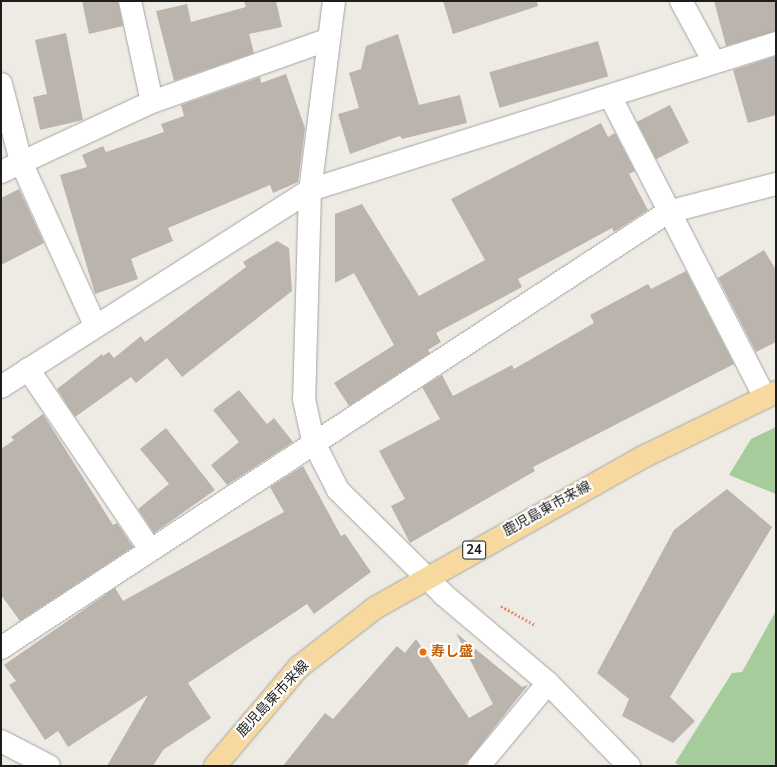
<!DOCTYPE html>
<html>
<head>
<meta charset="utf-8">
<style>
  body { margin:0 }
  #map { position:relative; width:777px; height:767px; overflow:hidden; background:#eeebe4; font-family:"Nunito Sans","Noto Sans JP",sans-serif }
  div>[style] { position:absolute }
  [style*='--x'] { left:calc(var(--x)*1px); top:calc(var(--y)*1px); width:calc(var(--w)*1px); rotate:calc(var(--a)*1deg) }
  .forest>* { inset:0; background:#a5cc9a }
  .building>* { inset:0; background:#bab4ad; transform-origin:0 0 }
  .path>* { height:2.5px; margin-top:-1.25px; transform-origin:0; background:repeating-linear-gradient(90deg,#f3886f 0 2px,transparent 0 4px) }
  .roads { filter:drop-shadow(0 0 1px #a4a4a4) drop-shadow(0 0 1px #a4a4a4) }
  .street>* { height:22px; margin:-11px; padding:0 11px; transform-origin:11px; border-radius:11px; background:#fff }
  .primary>* { height:22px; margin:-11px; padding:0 11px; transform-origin:11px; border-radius:11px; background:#f7d89f }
  .dots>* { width:11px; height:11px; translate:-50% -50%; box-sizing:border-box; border:2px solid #fff; border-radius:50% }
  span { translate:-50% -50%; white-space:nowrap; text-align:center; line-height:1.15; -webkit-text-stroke:4px #fff; paint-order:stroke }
  .shield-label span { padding:1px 3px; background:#fff; border:1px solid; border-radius:3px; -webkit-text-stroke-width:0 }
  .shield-label { font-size:13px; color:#1d1d1d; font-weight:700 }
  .street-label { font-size:14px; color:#1d1d1d }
  .food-label { font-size:14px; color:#c56008; font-weight:700 }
  .left { translate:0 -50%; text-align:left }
  .frame { position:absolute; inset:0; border:2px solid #1d1d1d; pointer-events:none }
</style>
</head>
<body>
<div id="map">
  <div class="forest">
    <i style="clip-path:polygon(776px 427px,776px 494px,729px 475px,751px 439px)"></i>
    <i style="clip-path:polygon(776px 611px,776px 766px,681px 766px,675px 763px,732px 673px,742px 672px)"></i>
  </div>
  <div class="building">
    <i style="clip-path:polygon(82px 1px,118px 1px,123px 26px,89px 34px)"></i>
    <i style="clip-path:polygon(244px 1px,276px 1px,282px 27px,249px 34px,254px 53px,174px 81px,156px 11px,187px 4px,191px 22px,246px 7px)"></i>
    <i style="clip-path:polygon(443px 1px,537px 1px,538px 6px,453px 34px)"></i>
    <i style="clip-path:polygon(714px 1px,776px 1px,776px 31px,726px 46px)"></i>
    <i style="clip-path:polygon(66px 33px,83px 120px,40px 130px,33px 97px,47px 94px,35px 40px)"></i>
    <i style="clip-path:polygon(398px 34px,419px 105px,460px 95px,467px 123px,402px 139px,400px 136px,350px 154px,338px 114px,359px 108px,349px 73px,361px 69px,366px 46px)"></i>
    <i style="left:598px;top:41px;width:37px;height:113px;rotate:74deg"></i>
    <i style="clip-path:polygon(776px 56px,776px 115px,748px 123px,733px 70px)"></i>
    <i style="clip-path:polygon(286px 74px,305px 128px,298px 182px,273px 193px,270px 185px,168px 228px,173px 241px,131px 259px,138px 279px,95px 294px,60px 175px,87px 167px,82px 155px,103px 146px,106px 152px,164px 132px,161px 124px,184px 116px,181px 105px,260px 77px,261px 83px)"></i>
    <i style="left:670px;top:105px;width:42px;height:37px;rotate:63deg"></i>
    <i style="clip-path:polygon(601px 123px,608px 137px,615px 133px,635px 171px,629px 174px,648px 210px,614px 232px,612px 228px,518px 279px,522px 287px,436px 333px,441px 342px,428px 350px,430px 353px,349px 406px,334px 383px,394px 345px,354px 273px,335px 283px,335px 214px,362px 204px,419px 296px,485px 260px,451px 199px)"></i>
    <i style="clip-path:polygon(19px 189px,44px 243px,1px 265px,1px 198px)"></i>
    <i style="clip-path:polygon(277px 241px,289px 248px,292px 291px,182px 377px,167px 358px,136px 383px,131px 377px,75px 417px,57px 389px,102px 354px,103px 356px,109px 352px,114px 358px,141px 336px,145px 342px,246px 267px,243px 262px)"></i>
    <i style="clip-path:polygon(764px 250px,776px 270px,776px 342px,756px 352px,718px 278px)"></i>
    <i style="clip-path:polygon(686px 271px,734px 364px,533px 467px,535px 471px,410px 543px,391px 506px,405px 499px,379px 451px,440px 419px,422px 387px,442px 375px,453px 396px,512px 365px,514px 369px,594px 323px,590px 315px,648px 284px,651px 289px)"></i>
    <i style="clip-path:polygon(239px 390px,267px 424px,274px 418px,293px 442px,227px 485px,211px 465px,239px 442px,213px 410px)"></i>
    <i style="clip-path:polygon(43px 414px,113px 525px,117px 523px,133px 547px,20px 621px,1px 595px,1px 449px,14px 440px,11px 437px)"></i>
    <i style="clip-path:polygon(166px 428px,215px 490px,154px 533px,138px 509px,169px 484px,140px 449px)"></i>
    <i style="clip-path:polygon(303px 466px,341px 536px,345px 534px,371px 572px,314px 614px,307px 604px,188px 683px,211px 718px,163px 750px,153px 766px,107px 766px,148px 695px,68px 747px,58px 731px,45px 740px,9px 685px,16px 681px,4px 665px,115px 588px,123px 601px,284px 512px,270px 487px)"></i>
    <i style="clip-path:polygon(727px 489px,772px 527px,670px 697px,695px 721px,673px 743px,622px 716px,629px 699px,597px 673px,674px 530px)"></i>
    <i style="clip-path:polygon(456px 633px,522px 687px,528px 685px,464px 766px,283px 766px,325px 713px,333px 719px,397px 646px,405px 653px,416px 639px,469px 718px,493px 704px)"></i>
  </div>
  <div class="path">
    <i style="--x:501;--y:606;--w:38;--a:29"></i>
  </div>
  <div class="roads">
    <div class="street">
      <i style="--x:130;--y:1;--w:103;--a:77.7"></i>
      <i style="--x:334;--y:1;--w:191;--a:97.2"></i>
      <i style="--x:310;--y:190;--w:209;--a:91.6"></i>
      <i style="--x:304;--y:399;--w:43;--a:77.9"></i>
      <i style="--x:313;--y:441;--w:55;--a:63"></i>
      <i style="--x:338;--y:490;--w:149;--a:44.7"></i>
      <i style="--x:444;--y:595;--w:136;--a:40.2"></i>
      <i style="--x:548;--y:683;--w:116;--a:45.7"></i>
      <i style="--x:681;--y:1;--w:69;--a:61.6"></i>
      <i style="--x:1;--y:84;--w:81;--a:75.6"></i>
      <i style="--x:21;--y:162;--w:179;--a:65.6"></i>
      <i style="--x:610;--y:96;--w:339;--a:62.8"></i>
      <i style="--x:1;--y:172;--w:166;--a:-24.9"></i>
      <i style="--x:152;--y:102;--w:186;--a:-19.5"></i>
      <i style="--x:28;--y:369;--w:216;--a:55.9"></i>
      <i style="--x:1;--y:387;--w:366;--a:-32.5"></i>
      <i style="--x:310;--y:190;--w:489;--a:-17.5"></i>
      <i style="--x:1;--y:648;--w:797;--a:-33.17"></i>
      <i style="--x:668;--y:212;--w:112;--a:-14.5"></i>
      <i style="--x:1;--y:741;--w:54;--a:27.5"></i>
      <i style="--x:479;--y:766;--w:108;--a:-50.3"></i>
    </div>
    <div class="primary">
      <i style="--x:215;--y:766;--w:130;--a:-49.7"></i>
      <i style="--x:299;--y:667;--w:96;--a:-37.8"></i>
      <i style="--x:375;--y:608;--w:308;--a:-29.4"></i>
      <i style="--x:643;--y:457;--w:148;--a:-26"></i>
    </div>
  </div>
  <div class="dots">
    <i style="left:423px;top:652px;background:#e8710a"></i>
  </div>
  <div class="shield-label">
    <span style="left:474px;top:550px">24</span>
  </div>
  <div class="street-label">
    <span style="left:547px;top:509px;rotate:-29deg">鹿児島東市来線</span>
    <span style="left:273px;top:699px;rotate:-47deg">鹿児島東市来線</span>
  </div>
  <div class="food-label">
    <span class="left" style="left:431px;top:652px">寿し盛</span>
  </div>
  <div class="frame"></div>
</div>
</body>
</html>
